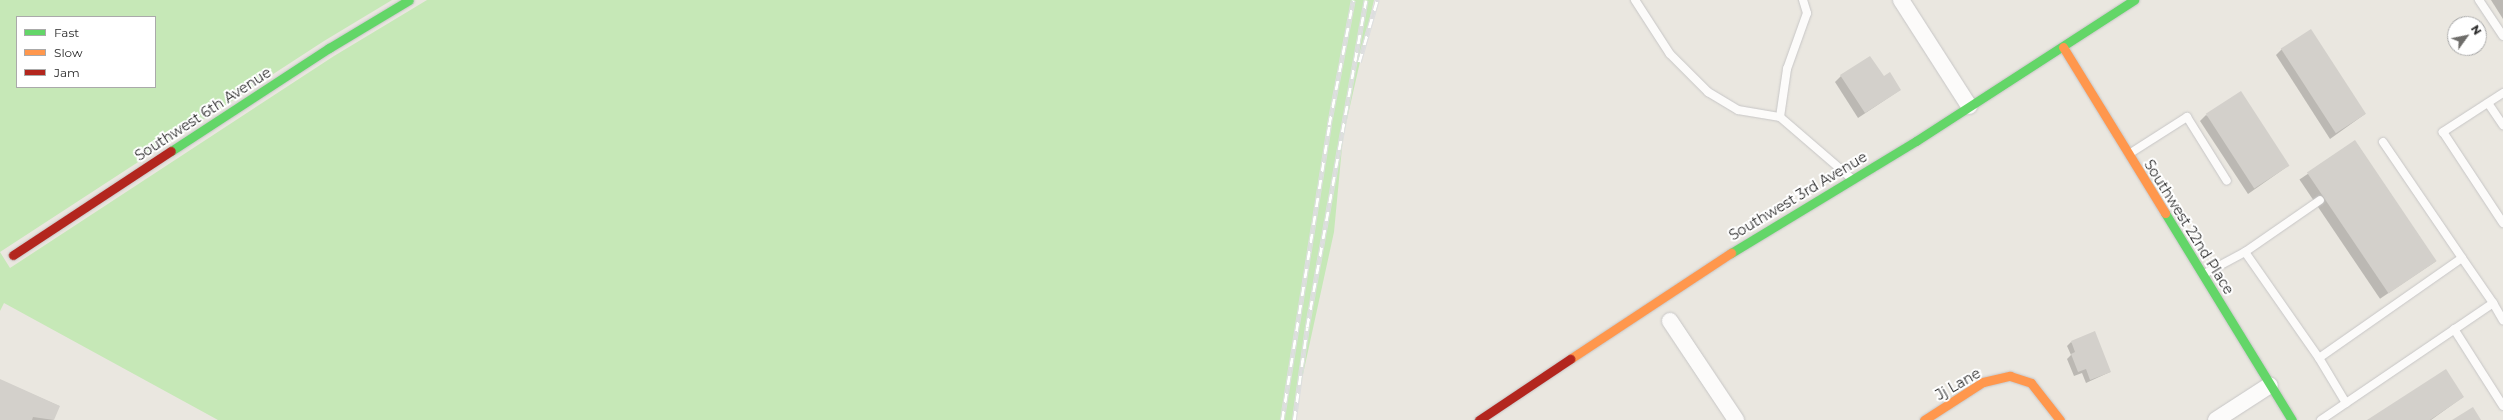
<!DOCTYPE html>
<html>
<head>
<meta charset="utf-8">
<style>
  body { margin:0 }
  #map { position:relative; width:2503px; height:420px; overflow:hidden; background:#eae7e0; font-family:Montserrat,sans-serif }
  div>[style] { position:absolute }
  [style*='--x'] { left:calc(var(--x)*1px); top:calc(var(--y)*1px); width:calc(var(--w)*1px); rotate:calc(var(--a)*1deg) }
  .green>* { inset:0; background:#c6e8b7 }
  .shadow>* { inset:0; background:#0003; transform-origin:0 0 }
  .building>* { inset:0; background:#d3d0cb; transform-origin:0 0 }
  .roads { filter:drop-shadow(0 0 1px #c7c6c6) drop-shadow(0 0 1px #c7c6c6) }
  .lane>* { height:8px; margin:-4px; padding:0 4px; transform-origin:4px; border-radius:4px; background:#fcfbfa }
  .street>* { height:16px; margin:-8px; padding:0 8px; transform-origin:8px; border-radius:8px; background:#fcfbfa }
  .fast>* { height:9px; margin:-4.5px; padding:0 4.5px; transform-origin:4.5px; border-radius:4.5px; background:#63d668 }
  .slow>* { height:9px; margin:-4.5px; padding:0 4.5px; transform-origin:4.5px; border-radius:4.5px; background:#ff974d }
  .jam>* { height:9px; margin:-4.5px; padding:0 4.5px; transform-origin:4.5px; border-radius:4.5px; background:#b3261e }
  .rail>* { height:4.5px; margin-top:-2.25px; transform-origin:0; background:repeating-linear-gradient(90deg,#fff 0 9px,#dddedf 0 18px); box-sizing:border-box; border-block:1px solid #dddedf }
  span { translate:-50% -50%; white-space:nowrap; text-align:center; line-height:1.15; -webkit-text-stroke:4px #fff; paint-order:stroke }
  .street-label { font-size:14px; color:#2b2b2b }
  .legend { position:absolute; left:16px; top:16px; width:140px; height:72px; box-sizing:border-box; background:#fff; border:1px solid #aaa; margin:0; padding:5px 7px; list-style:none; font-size:12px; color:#2b2b2b }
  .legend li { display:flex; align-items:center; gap:8px; height:20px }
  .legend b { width:20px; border:1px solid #aaa }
  .north { position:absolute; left:2447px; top:16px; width:40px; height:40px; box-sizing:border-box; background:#fff; border:1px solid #aaa; border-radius:50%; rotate:57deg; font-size:11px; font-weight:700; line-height:16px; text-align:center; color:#2b2b2b }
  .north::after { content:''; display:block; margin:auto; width:14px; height:18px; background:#6e6d6a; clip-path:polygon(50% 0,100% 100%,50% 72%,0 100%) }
</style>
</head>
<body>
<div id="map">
  <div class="green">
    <i style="clip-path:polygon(evenodd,0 0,392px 0,324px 41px,0 252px,10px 268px,334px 56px,427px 0,1374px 0,1343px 137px,1334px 232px,1293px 420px,218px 420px,4px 303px,0 311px,0 0,17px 17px,155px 17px,155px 87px,17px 87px,17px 17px)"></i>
  </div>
  <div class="shadow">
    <i style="clip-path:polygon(2491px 0,2503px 0,2503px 19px)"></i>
    <i style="clip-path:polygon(2282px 49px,2365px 114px,2330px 139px,2276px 55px)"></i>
    <i style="clip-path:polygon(1841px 76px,1883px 77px,1900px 90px,1858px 118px,1835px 82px)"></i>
    <i style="clip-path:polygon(2206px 115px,2288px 166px,2248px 194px,2200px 121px)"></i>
    <i style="left:2355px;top:142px;width:144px;height:67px;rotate:56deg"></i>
    <i style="clip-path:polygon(2071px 342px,2110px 372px,2086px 383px,2082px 373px,2074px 376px,2067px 359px,2071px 355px,2067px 346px)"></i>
    <i style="clip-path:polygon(0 380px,59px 406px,53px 420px,0 420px)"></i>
    <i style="clip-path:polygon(2463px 397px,2431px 420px,2368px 420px)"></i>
  </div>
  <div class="building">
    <i style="left:2311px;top:29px;width:101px;height:36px;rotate:57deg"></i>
    <i style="clip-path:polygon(1870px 56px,1884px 76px,1890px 72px,1901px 90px,1865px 113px,1840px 75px)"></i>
    <i style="left:2241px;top:91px;width:89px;height:42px;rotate:57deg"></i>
    <i style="left:2355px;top:140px;width:146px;height:58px;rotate:56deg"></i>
    <i style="clip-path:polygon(2095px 331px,2111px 372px,2090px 380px,2086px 369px,2078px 372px,2071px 354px,2075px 352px,2071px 341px)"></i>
    <i style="clip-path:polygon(2446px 369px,2464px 397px,2430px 420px,2367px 420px)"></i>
    <i style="clip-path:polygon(0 379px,60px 406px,54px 420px,33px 417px,32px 420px,0 420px)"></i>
    <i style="clip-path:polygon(2473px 407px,2481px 420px,2452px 420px)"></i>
  </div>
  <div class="roads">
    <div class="lane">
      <i style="--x:1635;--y:0;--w:64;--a:57.1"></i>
      <i style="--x:1670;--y:54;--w:54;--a:45"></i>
      <i style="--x:1708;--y:92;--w:35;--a:31"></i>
      <i style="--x:1738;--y:110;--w:43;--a:9.5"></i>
      <i style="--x:1780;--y:117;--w:95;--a:40.7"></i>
      <i style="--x:2479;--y:0;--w:43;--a:56.3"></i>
      <i style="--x:2503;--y:93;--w:72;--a:147"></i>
      <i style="--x:2443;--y:132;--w:109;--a:56.6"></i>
      <i style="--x:2488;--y:103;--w:27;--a:56"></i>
      <i style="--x:1780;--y:117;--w:49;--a:-81.7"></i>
      <i style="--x:1787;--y:69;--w:59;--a:-70.3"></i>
      <i style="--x:1807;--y:13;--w:14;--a:-107"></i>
      <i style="--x:2383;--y:142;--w:140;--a:55.7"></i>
      <i style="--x:2129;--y:154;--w:69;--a:-32.5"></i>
      <i style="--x:2187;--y:117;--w:75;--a:58"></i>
      <i style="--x:2245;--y:252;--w:91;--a:-34.7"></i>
      <i style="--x:2204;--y:274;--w:47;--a:-28.2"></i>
      <i style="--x:2245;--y:252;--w:129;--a:55.1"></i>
      <i style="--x:2454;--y:329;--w:91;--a:57.5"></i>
      <i style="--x:2346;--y:403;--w:52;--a:-121"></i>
      <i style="--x:2319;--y:358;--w:174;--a:-35"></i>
      <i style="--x:2462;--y:258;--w:55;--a:55.4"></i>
      <i style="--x:2321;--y:420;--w:208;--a:-34.2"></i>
      <i style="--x:2493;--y:303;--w:20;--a:60"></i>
    </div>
    <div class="street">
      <i style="--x:1901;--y:0;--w:126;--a:57.3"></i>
      <i style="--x:1670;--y:321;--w:119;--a:56.3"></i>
      <i style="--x:2216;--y:420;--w:64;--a:-32.9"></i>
    </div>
    <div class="fast">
      <i style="--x:171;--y:151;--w:189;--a:-33.1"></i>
      <i style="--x:329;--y:48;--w:93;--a:-31"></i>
      <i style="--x:2165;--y:213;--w:243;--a:58.5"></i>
      <i style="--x:1731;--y:253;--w:216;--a:-31.2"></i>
      <i style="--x:1916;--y:141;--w:260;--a:-32.9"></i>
    </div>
    <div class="slow">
      <i style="--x:2063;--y:47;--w:195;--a:58.4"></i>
      <i style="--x:1570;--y:359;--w:193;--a:-33.4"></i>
      <i style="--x:1924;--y:420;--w:70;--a:-32.8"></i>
      <i style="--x:1983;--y:382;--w:28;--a:-13"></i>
      <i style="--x:2010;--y:376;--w:22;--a:18"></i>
      <i style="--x:2031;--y:383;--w:47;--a:51.9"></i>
    </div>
    <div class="jam">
      <i style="--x:13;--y:255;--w:189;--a:-33.4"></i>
      <i style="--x:1479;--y:420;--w:110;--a:-33.8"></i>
    </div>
  </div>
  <div class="rail">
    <i style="--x:1359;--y:62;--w:65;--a:-73.8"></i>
    <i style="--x:1282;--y:420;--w:299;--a:-80.9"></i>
    <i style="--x:1329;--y:125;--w:127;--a:-79.1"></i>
    <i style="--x:1294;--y:420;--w:94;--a:-82"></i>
    <i style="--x:1307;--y:327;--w:332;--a:-79.8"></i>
  </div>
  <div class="street-label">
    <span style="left:203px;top:114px;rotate:-33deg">Southwest 6th Avenue</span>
    <span style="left:1798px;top:196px;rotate:-31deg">Southwest 3rd Avenue</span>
    <span style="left:2189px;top:227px;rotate:58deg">Southwest 22nd Place</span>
    <span style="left:1958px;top:384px;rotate:-30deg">Jj Lane</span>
  </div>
  <ul class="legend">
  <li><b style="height:5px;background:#63d668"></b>Fast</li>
  <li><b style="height:5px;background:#ff974d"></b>Slow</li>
  <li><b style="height:5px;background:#b3261e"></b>Jam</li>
  </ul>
  <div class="north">N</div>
</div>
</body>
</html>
